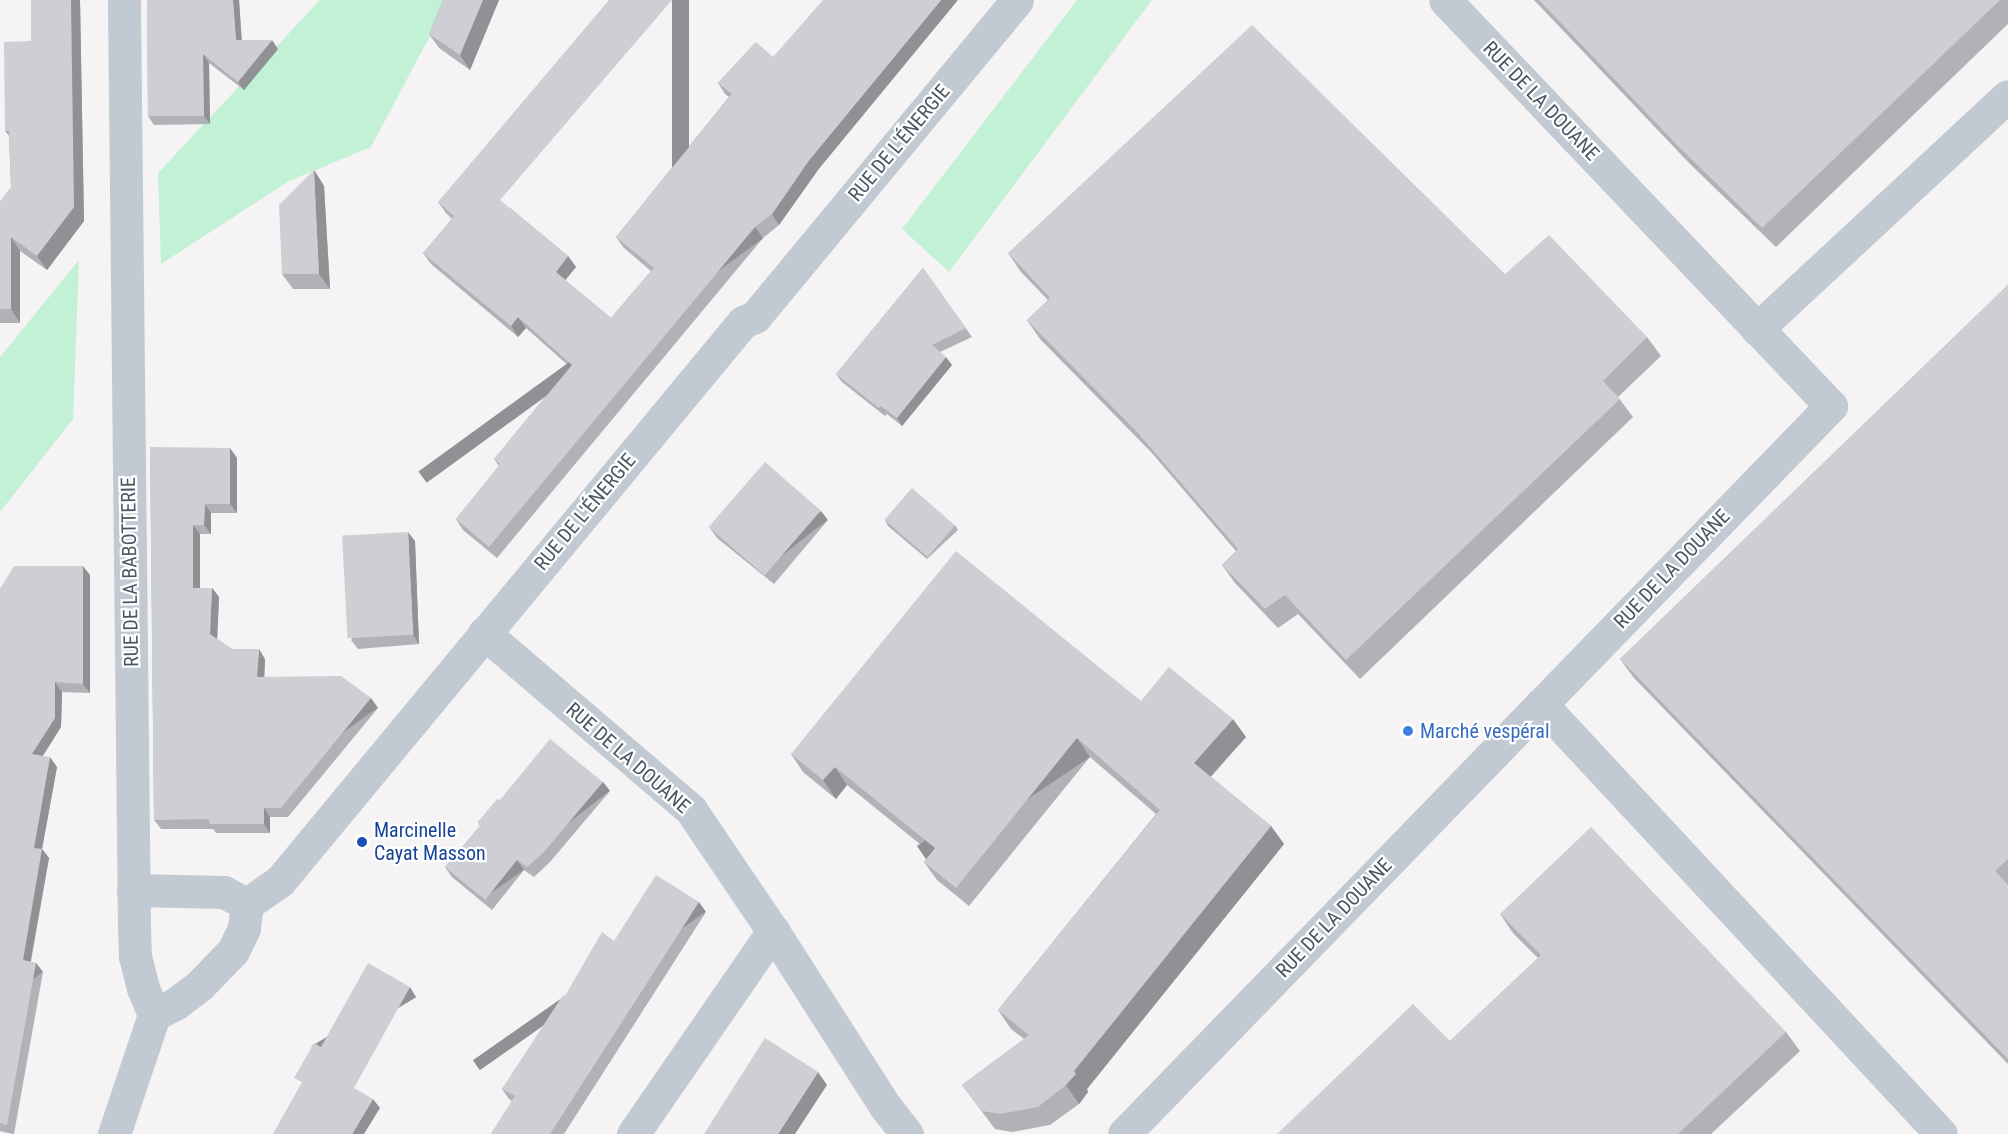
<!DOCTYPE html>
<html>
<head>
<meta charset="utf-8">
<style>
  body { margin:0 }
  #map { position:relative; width:2008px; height:1134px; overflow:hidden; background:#f5f3f3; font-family:"Roboto Condensed",sans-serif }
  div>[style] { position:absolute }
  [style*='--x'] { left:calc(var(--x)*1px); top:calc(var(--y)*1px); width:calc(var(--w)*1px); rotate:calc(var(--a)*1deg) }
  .green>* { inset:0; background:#c3f1d5 }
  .minor>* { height:33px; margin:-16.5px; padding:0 16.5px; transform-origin:16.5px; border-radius:16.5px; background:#c1cad2 }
  .wall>* { inset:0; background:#b0b2b7 }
  .shaded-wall>* { inset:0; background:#909195; transform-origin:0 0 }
  .building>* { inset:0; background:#cdcfd5; transform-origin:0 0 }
  .dots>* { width:16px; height:16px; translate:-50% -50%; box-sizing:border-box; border:3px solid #fff; border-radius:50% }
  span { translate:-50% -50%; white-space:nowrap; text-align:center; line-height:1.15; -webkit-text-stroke:4.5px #fff; paint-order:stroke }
  .street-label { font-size:20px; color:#4a5661 }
  .shop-label { font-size:20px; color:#366cbe }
  .left { translate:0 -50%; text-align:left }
  .transit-label { font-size:20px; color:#164399 }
</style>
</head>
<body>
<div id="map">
  <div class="green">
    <i style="clip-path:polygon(320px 0,449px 0,371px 147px,289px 181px,161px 264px,158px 173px)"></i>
    <i style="clip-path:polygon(1077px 0,1152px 0,949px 272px,902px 229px)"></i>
    <i style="clip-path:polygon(79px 260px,73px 419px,0 512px,0 357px)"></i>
  </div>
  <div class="minor">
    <i style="--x:1757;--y:329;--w:342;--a:-42.9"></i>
    <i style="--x:484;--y:633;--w:272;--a:40.5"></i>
    <i style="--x:691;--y:810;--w:146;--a:55.9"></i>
    <i style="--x:773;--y:931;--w:208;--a:57.4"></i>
    <i style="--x:885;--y:1106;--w:36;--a:52"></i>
    <i style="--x:1541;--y:704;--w:587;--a:47.07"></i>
    <i style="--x:133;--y:890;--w:91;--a:1.3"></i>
    <i style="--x:224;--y:892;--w:26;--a:28"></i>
    <i style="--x:247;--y:904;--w:40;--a:-34.9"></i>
    <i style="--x:280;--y:881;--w:726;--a:-50.37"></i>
    <i style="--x:743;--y:322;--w:13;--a:-23"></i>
    <i style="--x:755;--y:317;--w:411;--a:-50.4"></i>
    <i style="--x:154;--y:1015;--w:24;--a:-28"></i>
    <i style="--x:175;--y:1004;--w:31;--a:-37"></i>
    <i style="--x:200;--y:985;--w:47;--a:-45.9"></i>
    <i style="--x:233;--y:951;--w:25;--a:-64"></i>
    <i style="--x:244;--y:928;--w:24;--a:-83"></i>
    <i style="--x:114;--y:1134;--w:126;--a:-71.4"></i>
    <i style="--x:154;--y:1015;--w:29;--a:-112"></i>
    <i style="--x:143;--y:988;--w:32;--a:-104"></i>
    <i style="--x:135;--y:957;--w:28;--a:-92"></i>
    <i style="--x:134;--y:929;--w:929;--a:-90.62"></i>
    <i style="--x:633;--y:1134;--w:247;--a:-55.4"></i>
    <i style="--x:1124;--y:1134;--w:1015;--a:-45.84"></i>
    <i style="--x:1831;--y:406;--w:560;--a:-133.55"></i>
  </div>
  <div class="wall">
    <i style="clip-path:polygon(31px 0,80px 0,84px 221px,47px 270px,20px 251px,20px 323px,0 323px,0 202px,11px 187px,9px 136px,5px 131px,31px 41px)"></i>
    <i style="clip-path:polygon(147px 0,239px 0,242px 40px,278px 49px,244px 90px,209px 63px,210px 124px,154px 125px,148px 116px)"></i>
    <i style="clip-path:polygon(443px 0,499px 0,470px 70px,439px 48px,429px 34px)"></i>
    <i style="clip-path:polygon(1534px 0,2008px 0,2008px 24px,1776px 247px,1691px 165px)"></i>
    <i style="clip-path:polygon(756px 42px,818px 170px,779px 225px,763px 238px,497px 558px,463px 530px,456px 519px,499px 466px,494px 459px,570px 367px,526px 328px,518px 337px,431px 264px,423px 253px,452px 219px,446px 213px,438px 202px,510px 208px,568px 256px,576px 267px,565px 280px,611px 318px,651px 271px,624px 248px,616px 237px,729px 97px,725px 94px,718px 83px)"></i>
    <i style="clip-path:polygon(314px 170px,324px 186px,330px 289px,293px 289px,282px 274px)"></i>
    <i style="clip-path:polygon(1008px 253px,1505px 274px,1647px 337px,1661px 356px,1618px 397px,1633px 417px,1360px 679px,1298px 614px,1278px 628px,1235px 583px,1222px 565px,1236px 551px,1151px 452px,1040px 339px,1027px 320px,1048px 300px,1021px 272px)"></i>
    <i style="clip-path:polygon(923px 268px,972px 337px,940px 352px,952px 365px,902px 426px,887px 414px,885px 416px,842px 382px,836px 374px)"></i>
    <i style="clip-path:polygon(2008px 285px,2008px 1064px,1634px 678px,1620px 659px)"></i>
    <i style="clip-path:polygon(150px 447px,237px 458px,237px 513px,211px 513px,211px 534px,200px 534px,200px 588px,212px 588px,219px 597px,217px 639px,232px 649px,265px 659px,264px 677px,378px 708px,288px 817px,270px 817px,270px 833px,216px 833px,213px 829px,161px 829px,154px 820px)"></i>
    <i style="clip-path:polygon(828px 520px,774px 584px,717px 538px,710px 528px)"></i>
    <i style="clip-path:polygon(885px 520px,955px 525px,958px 530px,927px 559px,888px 526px)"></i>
    <i style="clip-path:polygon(415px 541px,419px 644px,358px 649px,351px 640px)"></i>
    <i style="clip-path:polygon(90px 575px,90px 693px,62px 692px,61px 727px,43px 756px,57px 767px,42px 849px,49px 858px,31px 962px,36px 963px,43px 972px,14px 1134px,13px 1134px,0 1131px,0 589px)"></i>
    <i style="clip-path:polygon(1141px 701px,1246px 737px,1211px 777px,1271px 826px,1284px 844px,1087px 1089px,1088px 1092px,1079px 1104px,1050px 1125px,1012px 1132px,995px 1129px,962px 1085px,1024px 1039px,1011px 1029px,998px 1010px,1156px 814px,1090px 757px,969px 906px,937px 880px,924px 862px,931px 853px,847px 785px,836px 799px,803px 772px,791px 754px)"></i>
    <i style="clip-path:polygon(603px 782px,610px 791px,550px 862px,534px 877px,524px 870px,492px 910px,452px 877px,445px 867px,480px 826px,478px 822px,500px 800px)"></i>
    <i style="clip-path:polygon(706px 912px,564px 1134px,491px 1134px,512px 1101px,509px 1099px,502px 1089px,565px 996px,614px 941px)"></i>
    <i style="clip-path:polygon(1500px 914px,1786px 1032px,1800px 1051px,1711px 1134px,1277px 1134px,1450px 1041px,1538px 958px,1513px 933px)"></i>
  </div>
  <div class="shaded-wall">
    <i style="clip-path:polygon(71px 0,80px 0,84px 221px,47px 270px,37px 256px)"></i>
    <i style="clip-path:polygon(233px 0,239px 0,242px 49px,236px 40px)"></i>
    <i style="clip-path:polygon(483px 0,499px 0,470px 70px,460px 55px)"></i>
    <i style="left:672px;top:0;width:17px;height:264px"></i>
    <i style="clip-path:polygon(941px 0,958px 0,818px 170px,779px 225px,772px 214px,810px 159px)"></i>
    <i style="clip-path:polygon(272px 40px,278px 49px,244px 90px,238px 82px)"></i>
    <i style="clip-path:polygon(203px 54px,209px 63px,210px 124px,204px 116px)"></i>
    <i style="clip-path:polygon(314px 170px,324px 186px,330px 289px,319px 274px)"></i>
    <i style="left:755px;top:227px;width:14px;height:416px;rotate:54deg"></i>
    <i style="clip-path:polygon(11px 237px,20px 251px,20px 323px,11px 309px)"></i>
    <i style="clip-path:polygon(568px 256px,576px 267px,563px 283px,556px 272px)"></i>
    <i style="clip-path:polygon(518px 317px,526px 328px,518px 337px,511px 326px)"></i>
    <i style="clip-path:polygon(946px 357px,952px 365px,902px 426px,897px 418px)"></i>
    <i style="clip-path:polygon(230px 448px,237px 458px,237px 513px,230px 504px)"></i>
    <i style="clip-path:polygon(205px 504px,211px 513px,211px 534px,204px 525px)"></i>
    <i style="left:821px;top:511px;width:11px;height:83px;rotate:52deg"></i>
    <i style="clip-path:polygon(193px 525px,200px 534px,200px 597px,193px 588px)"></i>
    <i style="clip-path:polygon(408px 532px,415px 541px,419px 644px,413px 635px)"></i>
    <i style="clip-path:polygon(83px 566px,90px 575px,90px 693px,83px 684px)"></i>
    <i style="clip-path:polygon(212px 588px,219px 597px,217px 643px,210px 634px)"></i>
    <i style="clip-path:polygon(259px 649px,265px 659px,264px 686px,257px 677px)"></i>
    <i style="clip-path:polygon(55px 682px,62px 692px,61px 727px,38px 763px,32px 754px)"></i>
    <i style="left:371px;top:698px;width:12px;height:142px;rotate:55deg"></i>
    <i style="clip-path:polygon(1233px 719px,1246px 737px,1206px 781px,1194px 763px)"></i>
    <i style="left:1077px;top:738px;width:23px;height:193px;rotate:56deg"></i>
    <i style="clip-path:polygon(50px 757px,57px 767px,42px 849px,49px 858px,29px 969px,23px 960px,34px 848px)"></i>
    <i style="clip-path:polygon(835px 767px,847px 785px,836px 799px,823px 780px)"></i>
    <i style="left:603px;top:782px;width:11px;height:92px;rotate:52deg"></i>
    <i style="clip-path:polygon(264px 808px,270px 817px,270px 833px,264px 824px)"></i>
    <i style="clip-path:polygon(1271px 826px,1284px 844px,1087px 1089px,1088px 1092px,1079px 1104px,1066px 1085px,1074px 1071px)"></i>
    <i style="left:517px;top:860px;width:12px;height:51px;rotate:55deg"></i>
    <i style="left:699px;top:902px;width:12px;height:276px;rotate:55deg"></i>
    <i style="left:36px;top:963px;width:11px;height:165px;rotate:52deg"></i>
    <i style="left:410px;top:987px;width:12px;height:115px;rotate:59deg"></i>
    <i style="clip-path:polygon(818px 1072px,827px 1085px,795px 1134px,778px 1134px)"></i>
    <i style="clip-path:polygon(373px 1099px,380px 1108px,364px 1134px,352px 1134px)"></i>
  </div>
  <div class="building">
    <i style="clip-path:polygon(31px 0,71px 0,74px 207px,37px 256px,11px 237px,11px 309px,0 309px,0 202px,11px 187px,9px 131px,5px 131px,4px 42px,31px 41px)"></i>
    <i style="clip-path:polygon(147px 0,233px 0,236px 40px,272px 40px,238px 82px,203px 54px,204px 116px,148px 116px)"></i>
    <i style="clip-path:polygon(443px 0,483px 0,460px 55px,429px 34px)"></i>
    <i style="clip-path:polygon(609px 0,672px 0,500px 200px,568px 256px,556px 272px,611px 318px,654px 268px,616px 237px,732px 94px,718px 83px,756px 42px,773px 57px,823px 0,941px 0,810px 159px,772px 214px,755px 227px,489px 547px,456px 519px,500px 464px,494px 459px,572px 365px,518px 317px,511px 326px,423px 253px,454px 216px,438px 202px)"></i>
    <i style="clip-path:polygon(1539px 0,2000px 0,1762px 228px,1678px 146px)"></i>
    <i style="clip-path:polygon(1252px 25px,1505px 274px,1549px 235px,1647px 337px,1603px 381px,1620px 399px,1346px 660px,1285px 595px,1265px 609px,1222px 565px,1238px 549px,1138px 433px,1027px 320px,1050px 298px,1008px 253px)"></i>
    <i style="clip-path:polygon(314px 170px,319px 274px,282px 274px,279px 205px)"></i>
    <i style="clip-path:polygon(923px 268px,966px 328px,932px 345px,946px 357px,897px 418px,881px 406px,879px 408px,836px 374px)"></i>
    <i style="clip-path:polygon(2008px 285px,2008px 859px,1995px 871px,2008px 885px,2008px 1059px,1620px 659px)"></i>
    <i style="clip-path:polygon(150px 447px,230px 448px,230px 504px,205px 504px,204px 525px,193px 525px,193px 588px,212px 588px,210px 634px,232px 649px,259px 649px,257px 677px,341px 676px,371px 698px,281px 808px,264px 808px,264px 824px,210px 824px,208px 819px,154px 820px)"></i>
    <i style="left:765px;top:462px;width:74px;height:86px;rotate:41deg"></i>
    <i style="left:912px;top:488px;width:57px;height:42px;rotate:41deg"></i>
    <i style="left:408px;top:532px;width:103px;height:66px;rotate:87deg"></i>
    <i style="clip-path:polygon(956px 551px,1141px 701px,1169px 667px,1233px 719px,1194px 763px,1271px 826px,1074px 1071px,1076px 1074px,1066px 1085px,1038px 1107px,1000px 1114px,982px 1111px,962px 1085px,1029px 1035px,998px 1010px,1160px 810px,1077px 738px,956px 888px,924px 862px,935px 848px,835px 767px,823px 780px,791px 754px)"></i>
    <i style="clip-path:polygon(14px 566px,83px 566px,83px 684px,55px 682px,55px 718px,32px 754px,50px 757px,34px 848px,42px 849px,23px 960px,36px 963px,7px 1125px,0 1123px,0 589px)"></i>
    <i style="clip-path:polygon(550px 739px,603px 782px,544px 852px,527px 867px,517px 860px,485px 900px,445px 867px,481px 825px,478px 822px,497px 799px,500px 800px)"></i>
    <i style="clip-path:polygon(1591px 827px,1786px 1032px,1678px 1134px,1277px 1134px,1413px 1004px,1450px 1041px,1541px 955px,1500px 914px)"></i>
    <i style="clip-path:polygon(656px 875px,699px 902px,550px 1134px,491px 1134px,515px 1096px,502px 1089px,563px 995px,565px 996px,602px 932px,614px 941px)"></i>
    <i style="clip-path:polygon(368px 963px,410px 987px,354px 1088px,373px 1099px,352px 1134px,273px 1134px,302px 1082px,294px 1078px,314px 1043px,321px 1047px)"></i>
    <i style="clip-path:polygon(765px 1038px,818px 1072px,778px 1134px,704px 1134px)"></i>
  </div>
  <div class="dots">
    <i style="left:1408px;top:731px;background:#3f7fe0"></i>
    <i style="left:362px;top:842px;background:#1a4fb4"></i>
  </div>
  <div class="street-label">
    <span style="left:1541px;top:101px;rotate:46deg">RUE DE LA DOUANE</span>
    <span style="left:899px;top:143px;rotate:-50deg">RUE DE L'ÉNERGIE</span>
    <span style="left:585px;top:512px;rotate:-50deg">RUE DE L'ÉNERGIE</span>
    <span style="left:1672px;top:569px;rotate:-46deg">RUE DE LA DOUANE</span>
    <span style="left:130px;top:572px;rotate:-91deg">RUE DE LA BABOTTERIE</span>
    <span style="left:628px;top:758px;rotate:41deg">RUE DE LA DOUANE</span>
    <span style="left:1334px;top:918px;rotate:-46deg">RUE DE LA DOUANE</span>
  </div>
  <div class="shop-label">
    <span class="left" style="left:1420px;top:731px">Marché vespéral</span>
  </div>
  <div class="transit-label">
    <span class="left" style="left:374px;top:842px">Marcinelle<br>Cayat Masson</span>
  </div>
</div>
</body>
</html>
